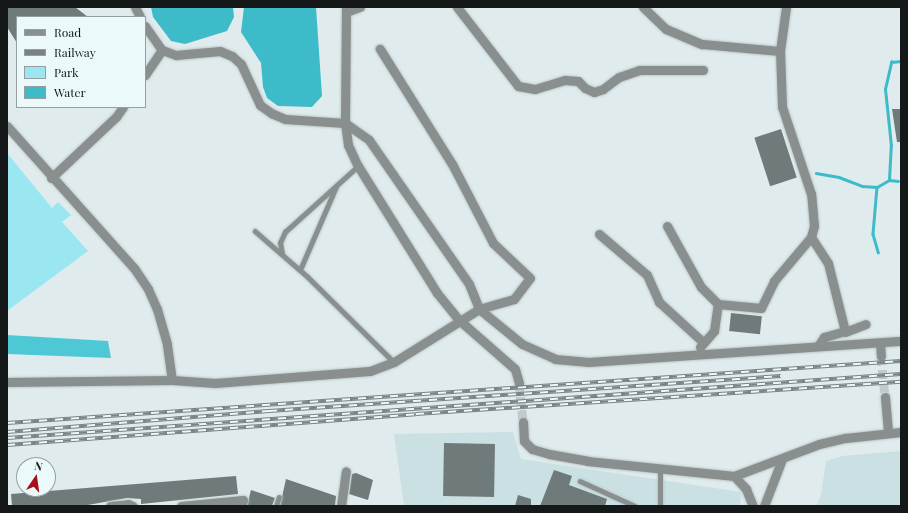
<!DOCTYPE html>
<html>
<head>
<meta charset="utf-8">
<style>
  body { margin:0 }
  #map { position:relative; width:908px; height:513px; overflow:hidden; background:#dfebed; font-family:"Playfair Display",serif }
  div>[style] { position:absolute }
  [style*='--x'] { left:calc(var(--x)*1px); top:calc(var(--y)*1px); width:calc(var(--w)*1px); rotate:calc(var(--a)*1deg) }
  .built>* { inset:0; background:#cae0e2 }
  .green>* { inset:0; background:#9ae7f1 }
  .forest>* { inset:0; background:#4fc8d6 }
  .water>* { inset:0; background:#3ebbc9 }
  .stream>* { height:2.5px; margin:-1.25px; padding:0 1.25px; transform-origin:1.25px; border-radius:1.25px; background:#3ebbc9 }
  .building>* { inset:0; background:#6f7a7b; transform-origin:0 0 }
  .minor-tunnel>* { height:9px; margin-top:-4.5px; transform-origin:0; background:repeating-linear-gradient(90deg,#c1cbcd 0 9px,transparent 0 13.5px) }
  .roads { filter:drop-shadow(0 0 1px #bac5c7) drop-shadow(0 0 1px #bac5c7) }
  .service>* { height:4.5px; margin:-2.25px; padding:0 2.25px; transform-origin:2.25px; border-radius:2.25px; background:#898e8e }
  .minor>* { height:9px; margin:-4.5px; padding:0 4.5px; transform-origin:4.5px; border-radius:4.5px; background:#898e8e }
  .rail>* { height:4px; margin-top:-2px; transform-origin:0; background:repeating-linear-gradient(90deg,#ecf9fa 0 8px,#7a8283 0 16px); box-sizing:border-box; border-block:1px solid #7a8283 }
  span { translate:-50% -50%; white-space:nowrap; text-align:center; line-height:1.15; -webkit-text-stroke:3.5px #ecf9fa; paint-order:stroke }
  .frame { position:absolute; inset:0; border:8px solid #141818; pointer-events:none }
  .legend { position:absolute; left:16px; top:16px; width:130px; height:92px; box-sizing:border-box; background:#ecf9fa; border:1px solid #969fa0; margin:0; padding:5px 7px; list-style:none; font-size:12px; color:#141818 }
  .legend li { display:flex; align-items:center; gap:8px; height:20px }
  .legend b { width:20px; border:1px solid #969fa0 }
  .north { position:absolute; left:16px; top:457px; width:40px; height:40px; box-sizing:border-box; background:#ecf9fa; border:1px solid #969fa0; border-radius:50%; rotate:13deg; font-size:11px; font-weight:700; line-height:16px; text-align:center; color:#141818 }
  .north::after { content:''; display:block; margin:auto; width:14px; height:18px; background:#a60f1b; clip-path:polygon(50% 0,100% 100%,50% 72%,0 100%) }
</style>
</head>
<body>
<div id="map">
  <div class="built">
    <i style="clip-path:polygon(513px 432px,521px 459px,741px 492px,740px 506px,404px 506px,394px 434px)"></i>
    <i style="clip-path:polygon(901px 451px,901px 506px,816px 506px,821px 495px,826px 461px,842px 456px)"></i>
  </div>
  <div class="green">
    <i style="clip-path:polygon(7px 153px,52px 208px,58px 202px,71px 215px,62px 222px,88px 251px,7px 311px)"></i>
  </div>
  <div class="forest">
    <i style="clip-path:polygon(7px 335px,108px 341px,111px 358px,7px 354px)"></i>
  </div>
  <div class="water">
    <i style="clip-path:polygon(151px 7px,233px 7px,234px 17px,227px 31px,185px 44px,171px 41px,153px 17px)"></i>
    <i style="clip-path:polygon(244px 7px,316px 7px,322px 96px,312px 107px,278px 106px,267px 98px,263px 87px,261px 63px,241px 32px)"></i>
  </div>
  <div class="stream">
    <i style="--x:816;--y:173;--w:23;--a:10"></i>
    <i style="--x:839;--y:177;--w:25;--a:21"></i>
    <i style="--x:862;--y:186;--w:15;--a:4"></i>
    <i style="--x:877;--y:187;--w:14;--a:-30"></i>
    <i style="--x:889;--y:180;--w:9;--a:6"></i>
    <i style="--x:889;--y:180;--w:34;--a:-87"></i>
    <i style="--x:891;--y:146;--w:57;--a:-96"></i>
    <i style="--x:885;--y:89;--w:28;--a:-77"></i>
    <i style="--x:891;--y:62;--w:10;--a:-6"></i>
    <i style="--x:877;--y:187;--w:47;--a:94.9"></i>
    <i style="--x:873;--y:234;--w:19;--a:74"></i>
  </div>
  <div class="building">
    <i style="clip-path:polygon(7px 7px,75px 7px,88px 17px,17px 17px,17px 43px,7px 27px)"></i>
    <i style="clip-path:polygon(892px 109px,901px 109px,901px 142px,897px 142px)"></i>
    <i style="left:781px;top:129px;width:51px;height:28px;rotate:72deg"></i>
    <i style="left:731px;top:313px;width:31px;height:18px;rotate:6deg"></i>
    <i style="left:444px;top:443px;width:51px;height:53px;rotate:1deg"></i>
    <i style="clip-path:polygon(554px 470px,572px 476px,569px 485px,607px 499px,605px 506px,540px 506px)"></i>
    <i style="clip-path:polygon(356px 473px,373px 480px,368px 500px,349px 494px,352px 474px)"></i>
    <i style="clip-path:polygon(236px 476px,238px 494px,141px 504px,141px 499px,127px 498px,82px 506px,12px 506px,11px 494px)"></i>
    <i style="clip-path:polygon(286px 479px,336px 496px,335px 506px,280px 506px)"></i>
    <i style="clip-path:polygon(251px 490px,275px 498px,272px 506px,247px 506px)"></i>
    <i style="clip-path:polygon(518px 495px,531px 499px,531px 506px,515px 506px)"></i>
  </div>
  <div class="minor-tunnel">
    <i style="--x:881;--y:356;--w:41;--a:84.4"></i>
    <i style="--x:519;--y:383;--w:39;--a:84"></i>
  </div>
  <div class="roads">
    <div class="service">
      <i style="--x:255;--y:231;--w:70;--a:41"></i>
      <i style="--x:308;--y:277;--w:121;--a:44.7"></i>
      <i style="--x:282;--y:254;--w:11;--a:-100"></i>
      <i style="--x:280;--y:243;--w:12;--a:-66"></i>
      <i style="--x:285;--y:232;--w:98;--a:-42.1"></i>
      <i style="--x:300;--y:270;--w:90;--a:-66.6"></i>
      <i style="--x:580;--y:481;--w:60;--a:24.4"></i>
      <i style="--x:276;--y:506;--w:9;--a:-72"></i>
      <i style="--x:660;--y:506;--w:38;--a:-90"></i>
    </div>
    <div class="minor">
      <i style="--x:135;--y:7;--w:11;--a:63"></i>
      <i style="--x:346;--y:7;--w:116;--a:90.5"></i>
      <i style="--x:345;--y:123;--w:22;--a:82"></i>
      <i style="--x:348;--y:145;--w:23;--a:65"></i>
      <i style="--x:358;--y:166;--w:150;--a:58.1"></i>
      <i style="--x:437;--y:293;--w:35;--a:51"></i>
      <i style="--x:459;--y:320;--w:74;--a:41.2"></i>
      <i style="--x:515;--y:369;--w:15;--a:74"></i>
      <i style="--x:457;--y:7;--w:100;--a:52.3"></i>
      <i style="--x:518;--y:86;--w:17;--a:10"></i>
      <i style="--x:535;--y:89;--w:31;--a:-17"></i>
      <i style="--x:565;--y:80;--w:13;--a:4"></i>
      <i style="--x:578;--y:81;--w:10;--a:45"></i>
      <i style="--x:585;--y:88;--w:10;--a:24"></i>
      <i style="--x:594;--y:92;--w:9;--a:-18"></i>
      <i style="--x:603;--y:89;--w:20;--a:-37"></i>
      <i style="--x:619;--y:77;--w:21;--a:-19"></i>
      <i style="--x:639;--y:70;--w:64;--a:0"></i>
      <i style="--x:643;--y:7;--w:32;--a:44"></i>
      <i style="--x:666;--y:29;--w:39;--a:23"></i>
      <i style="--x:702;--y:44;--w:78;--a:5.1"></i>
      <i style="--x:346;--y:12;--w:15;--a:-20"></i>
      <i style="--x:145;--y:26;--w:29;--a:55"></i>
      <i style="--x:162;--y:50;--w:15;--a:20"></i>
      <i style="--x:176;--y:55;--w:44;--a:-5.2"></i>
      <i style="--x:220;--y:51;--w:13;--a:23"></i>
      <i style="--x:232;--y:56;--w:12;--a:42"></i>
      <i style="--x:241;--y:64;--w:45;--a:65.1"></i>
      <i style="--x:260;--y:105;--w:14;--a:36"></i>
      <i style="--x:271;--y:113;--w:15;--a:23"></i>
      <i style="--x:285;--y:119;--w:60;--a:3.8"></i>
      <i style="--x:345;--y:123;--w:29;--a:35"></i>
      <i style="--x:369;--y:140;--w:175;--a:55.2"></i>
      <i style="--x:469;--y:284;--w:27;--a:68"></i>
      <i style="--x:479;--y:309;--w:55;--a:39.1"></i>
      <i style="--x:522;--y:344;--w:36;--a:24"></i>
      <i style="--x:555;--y:359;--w:34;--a:5"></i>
      <i style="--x:589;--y:362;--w:313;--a:-3.9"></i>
      <i style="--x:145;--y:75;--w:30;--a:-56"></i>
      <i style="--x:7;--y:126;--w:191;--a:48.2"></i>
      <i style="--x:134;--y:268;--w:25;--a:56"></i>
      <i style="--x:148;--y:289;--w:22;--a:66"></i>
      <i style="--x:157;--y:309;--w:37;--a:74"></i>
      <i style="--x:167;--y:345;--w:35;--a:82"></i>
      <i style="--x:51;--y:178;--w:89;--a:-43.2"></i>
      <i style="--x:116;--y:117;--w:12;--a:-55"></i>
      <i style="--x:667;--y:226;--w:70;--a:60.9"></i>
      <i style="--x:701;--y:287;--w:24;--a:45"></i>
      <i style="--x:718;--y:304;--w:43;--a:5.3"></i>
      <i style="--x:761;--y:308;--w:30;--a:-64"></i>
      <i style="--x:774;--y:281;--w:57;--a:-49.9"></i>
      <i style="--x:811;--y:237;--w:11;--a:-75"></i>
      <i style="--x:814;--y:226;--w:32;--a:-95"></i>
      <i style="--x:811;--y:194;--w:92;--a:-108.4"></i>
      <i style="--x:782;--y:107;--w:56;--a:-92"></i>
      <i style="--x:780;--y:51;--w:44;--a:-82.2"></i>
      <i style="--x:599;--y:234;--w:63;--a:40.5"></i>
      <i style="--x:647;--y:275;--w:30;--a:66"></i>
      <i style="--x:659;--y:302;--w:59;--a:42.3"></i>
      <i style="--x:811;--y:237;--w:31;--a:57"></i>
      <i style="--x:828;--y:263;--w:70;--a:76"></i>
      <i style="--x:845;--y:331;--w:22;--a:164"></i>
      <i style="--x:824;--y:337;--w:11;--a:124"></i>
      <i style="--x:845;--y:332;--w:22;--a:-21"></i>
      <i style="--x:880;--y:343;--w:13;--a:86"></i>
      <i style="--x:700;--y:347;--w:21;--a:-49"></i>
      <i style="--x:714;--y:331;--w:27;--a:-82"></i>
      <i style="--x:7;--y:382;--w:165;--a:-0.7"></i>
      <i style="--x:172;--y:380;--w:43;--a:4"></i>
      <i style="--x:215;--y:383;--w:155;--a:-4.4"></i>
      <i style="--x:370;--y:371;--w:26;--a:-21"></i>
      <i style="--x:394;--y:362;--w:100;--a:-31.9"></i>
      <i style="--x:479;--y:309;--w:36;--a:-16"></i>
      <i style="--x:514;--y:299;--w:26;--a:-53"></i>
      <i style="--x:530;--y:278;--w:51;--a:-136.6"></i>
      <i style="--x:493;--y:243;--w:89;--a:-117.4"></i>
      <i style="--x:452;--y:164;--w:136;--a:-122.1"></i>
      <i style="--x:885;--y:397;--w:36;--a:85"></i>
      <i style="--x:523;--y:422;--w:19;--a:87"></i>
      <i style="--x:524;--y:441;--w:11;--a:45"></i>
      <i style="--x:532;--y:449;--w:18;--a:16"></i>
      <i style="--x:549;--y:454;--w:39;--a:10"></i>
      <i style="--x:587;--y:461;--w:148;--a:5.8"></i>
      <i style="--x:734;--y:476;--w:91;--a:-20.6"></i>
      <i style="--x:819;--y:444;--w:28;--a:-13"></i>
      <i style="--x:846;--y:438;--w:55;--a:-6.2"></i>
      <i style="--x:734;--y:476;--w:18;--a:47"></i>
      <i style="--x:746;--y:489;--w:18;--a:68"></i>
      <i style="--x:110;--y:506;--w:18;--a:-6"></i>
      <i style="--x:128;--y:504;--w:5;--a:22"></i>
      <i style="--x:181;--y:506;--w:62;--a:-5.5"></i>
      <i style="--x:243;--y:500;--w:6;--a:108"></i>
      <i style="--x:341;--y:506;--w:35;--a:-82"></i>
      <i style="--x:764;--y:506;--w:50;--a:-69"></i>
    </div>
  </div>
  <div class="rail">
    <i style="--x:7;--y:423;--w:896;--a:-3.97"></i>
    <i style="--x:7;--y:432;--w:263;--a:-4.6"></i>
    <i style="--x:269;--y:411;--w:513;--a:-3.91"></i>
    <i style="--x:7;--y:438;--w:896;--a:-4.09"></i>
    <i style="--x:7;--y:445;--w:410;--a:-4.3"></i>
    <i style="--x:416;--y:414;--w:486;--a:-3.8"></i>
  </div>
  <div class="frame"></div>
  <ul class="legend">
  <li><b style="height:5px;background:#898e8e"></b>Road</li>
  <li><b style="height:5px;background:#7a8283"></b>Railway</li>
  <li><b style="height:11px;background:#9ae7f1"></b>Park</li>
  <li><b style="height:11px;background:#3ebbc9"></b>Water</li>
  </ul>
  <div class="north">N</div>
</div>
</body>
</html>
